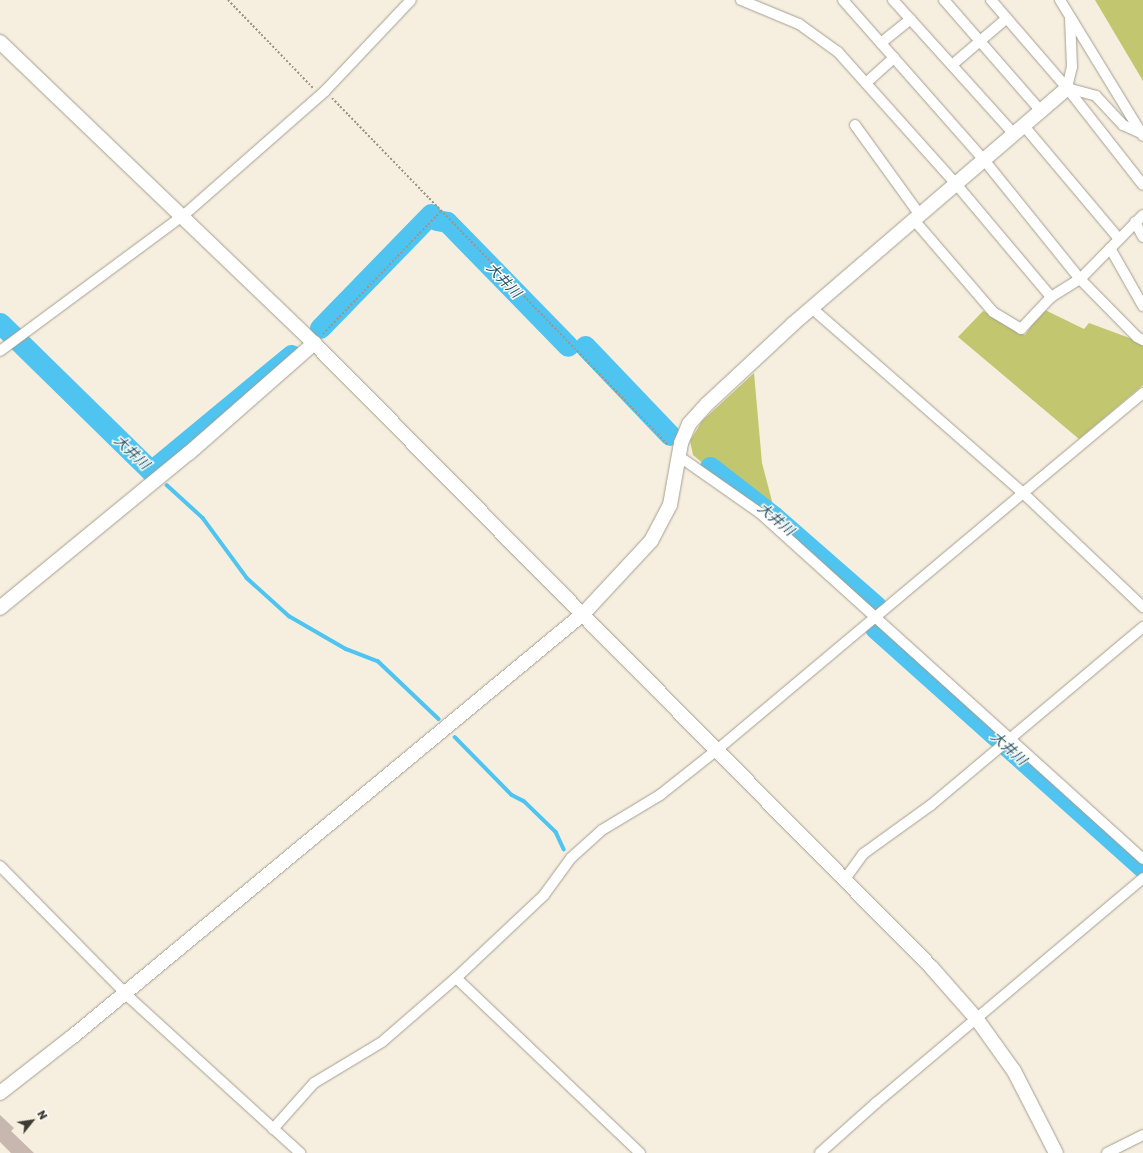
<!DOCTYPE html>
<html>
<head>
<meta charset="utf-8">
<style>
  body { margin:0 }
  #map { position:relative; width:1143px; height:1153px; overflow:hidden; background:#f6efdf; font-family:"Golos Text","Noto Sans JP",sans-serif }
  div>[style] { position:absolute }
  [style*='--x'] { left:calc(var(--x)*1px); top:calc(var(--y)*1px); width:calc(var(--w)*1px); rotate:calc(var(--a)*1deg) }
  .green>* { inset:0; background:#c2c66f }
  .stream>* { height:3.5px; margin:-1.75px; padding:0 1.75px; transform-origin:1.75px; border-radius:1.75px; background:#4fc4f0 }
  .river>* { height:21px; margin:-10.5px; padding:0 10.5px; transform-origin:10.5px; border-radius:10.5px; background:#4fc4f0 }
  .building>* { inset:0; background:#c7b7ae }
  .path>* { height:2px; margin-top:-1px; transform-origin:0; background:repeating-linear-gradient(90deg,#9b968b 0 2px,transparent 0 4px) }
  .roads { filter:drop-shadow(0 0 1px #a59f90) drop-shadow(0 0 1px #a59f90) }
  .street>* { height:10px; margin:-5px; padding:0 5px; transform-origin:5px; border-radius:5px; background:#fff }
  .secondary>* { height:14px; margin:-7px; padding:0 7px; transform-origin:7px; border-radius:7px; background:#fff }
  span { translate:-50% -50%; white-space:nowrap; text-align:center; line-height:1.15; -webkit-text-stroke:3px #fefdfa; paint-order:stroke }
  .water-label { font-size:14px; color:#1f5062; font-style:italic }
  .north { position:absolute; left:12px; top:1101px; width:40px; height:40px; -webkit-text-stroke:3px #fefdfa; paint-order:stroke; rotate:60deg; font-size:11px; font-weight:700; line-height:16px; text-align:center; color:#3e3b35 }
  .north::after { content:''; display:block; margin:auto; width:14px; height:18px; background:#3e3b35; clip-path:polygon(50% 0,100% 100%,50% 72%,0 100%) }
</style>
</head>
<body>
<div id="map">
  <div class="green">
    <i style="clip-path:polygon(1095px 0,1143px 0,1143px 81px)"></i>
    <i style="clip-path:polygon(1043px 309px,1084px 329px,1089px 323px,1143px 343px,1143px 385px,1079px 439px,958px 337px,983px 311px,1025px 335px)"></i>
    <i style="clip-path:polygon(754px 373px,762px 463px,773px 505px,768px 509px,717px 469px,706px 466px,693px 455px,690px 441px,702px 421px)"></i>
  </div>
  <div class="stream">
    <i style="--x:167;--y:485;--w:49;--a:42.5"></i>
    <i style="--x:203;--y:518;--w:74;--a:53.7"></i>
    <i style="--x:247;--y:578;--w:57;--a:42.1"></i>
    <i style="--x:289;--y:616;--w:66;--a:30.1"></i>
    <i style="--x:346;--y:649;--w:34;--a:21"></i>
    <i style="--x:378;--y:661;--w:84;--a:43.6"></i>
    <i style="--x:455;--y:737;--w:81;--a:45.5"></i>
    <i style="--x:512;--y:795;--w:13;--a:27"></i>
    <i style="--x:524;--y:801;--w:45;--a:44.1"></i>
    <i style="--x:556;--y:832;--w:19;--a:65"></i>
  </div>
  <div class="river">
    <i style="--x:436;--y:220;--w:11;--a:10"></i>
    <i style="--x:447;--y:222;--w:173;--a:45.7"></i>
    <i style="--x:0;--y:323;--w:211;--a:44.4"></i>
    <i style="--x:151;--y:471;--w:182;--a:-39.6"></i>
    <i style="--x:320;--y:328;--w:159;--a:-45.8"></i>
    <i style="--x:585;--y:346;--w:123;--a:46.3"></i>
    <i style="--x:710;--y:467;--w:80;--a:37.9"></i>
    <i style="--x:773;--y:516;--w:137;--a:41.1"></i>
    <i style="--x:875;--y:628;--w:360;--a:41.8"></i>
  </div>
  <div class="building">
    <i style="clip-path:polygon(0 1115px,14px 1128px,11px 1131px,34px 1153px,11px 1153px,0 1142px)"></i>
  </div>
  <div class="path">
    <i style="--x:228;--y:0;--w:122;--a:46"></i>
    <i style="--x:332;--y:98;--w:483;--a:45.9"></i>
    <i style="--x:323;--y:334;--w:172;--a:-46.2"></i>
  </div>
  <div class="roads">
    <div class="street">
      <i style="--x:741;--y:0;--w:63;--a:22.5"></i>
      <i style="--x:799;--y:24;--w:48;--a:35.7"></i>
      <i style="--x:838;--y:52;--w:177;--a:48.2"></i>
      <i style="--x:956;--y:184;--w:148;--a:49.9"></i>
      <i style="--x:1051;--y:297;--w:34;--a:-32"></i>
      <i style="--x:1080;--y:279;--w:153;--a:-128.9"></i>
      <i style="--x:984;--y:160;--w:213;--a:-131.4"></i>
      <i style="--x:893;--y:0;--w:181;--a:47.9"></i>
      <i style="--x:944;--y:0;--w:147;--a:48.9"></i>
      <i style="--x:991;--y:0;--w:116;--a:49.2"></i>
      <i style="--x:1067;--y:88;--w:123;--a:51.9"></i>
      <i style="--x:1060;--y:0;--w:159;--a:58.6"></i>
      <i style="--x:881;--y:43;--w:38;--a:-39"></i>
      <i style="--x:952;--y:65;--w:72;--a:-40.5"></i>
      <i style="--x:866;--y:83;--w:38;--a:-42"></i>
      <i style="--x:1067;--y:88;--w:30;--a:15"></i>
      <i style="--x:1096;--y:96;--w:40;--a:47"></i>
      <i style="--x:1123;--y:125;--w:20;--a:24"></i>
      <i style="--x:1067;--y:88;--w:22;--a:-77"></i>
      <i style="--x:1072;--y:67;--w:50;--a:-92.3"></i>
      <i style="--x:855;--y:125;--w:111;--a:54.2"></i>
      <i style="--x:1024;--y:126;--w:148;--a:49.9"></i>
      <i style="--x:1143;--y:215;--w:90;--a:134.5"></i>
      <i style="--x:1080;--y:279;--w:81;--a:45.5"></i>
      <i style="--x:1137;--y:337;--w:7;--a:27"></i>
      <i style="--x:914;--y:220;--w:121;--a:49.3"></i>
      <i style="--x:993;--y:312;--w:33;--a:31"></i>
      <i style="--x:1021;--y:329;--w:44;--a:-46.8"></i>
      <i style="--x:1135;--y:222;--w:17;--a:62"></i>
      <i style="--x:1110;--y:248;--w:67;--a:60.4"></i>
      <i style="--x:0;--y:351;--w:229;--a:-36.5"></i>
      <i style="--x:184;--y:215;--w:188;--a:-41.3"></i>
      <i style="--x:325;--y:91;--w:125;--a:-46.6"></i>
      <i style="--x:1143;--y:393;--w:156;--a:140.2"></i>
      <i style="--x:1023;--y:493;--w:166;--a:43.5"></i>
      <i style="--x:680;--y:457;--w:98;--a:35"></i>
      <i style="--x:760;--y:513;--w:516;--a:42.09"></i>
      <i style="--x:0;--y:866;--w:187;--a:45.4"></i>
      <i style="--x:131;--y:999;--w:229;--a:42.3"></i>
      <i style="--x:845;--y:879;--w:31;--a:-54"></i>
      <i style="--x:863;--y:854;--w:84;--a:-35.8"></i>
      <i style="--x:931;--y:805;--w:277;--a:-40"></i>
      <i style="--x:273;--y:1129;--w:62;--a:-48.3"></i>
      <i style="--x:314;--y:1083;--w:79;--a:-31.1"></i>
      <i style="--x:382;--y:1042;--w:98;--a:-40.9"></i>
      <i style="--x:640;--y:1153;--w:254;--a:-136.4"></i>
      <i style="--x:456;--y:978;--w:121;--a:-43.3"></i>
      <i style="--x:544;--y:895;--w:46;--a:-53.9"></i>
      <i style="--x:571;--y:858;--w:42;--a:-42.1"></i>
      <i style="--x:602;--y:830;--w:68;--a:-31.1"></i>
      <i style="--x:660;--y:795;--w:74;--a:-38.4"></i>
      <i style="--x:718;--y:749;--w:398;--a:-40"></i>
      <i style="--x:1023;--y:493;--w:281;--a:-138.8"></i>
      <i style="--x:820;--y:1153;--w:75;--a:-41.8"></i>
      <i style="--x:876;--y:1103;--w:349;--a:-40.1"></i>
      <i style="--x:1107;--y:1153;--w:40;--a:-26.6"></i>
    </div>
    <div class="secondary">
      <i style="--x:0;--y:42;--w:435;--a:43.8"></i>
      <i style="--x:314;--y:343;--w:878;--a:45.32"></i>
      <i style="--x:931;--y:967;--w:68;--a:48.6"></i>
      <i style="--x:976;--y:1018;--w:65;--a:54.4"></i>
      <i style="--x:1014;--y:1071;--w:92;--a:62.9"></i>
      <i style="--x:0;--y:608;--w:244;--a:-39.4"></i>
      <i style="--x:189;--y:453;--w:167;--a:-41.3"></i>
      <i style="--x:0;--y:1093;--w:91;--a:-37.9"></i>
      <i style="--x:72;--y:1037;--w:665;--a:-39.63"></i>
      <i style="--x:584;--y:613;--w:98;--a:-47.1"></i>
      <i style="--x:651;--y:541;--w:41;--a:-62.2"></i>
      <i style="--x:670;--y:505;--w:63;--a:-79.9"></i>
      <i style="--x:681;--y:443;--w:21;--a:-67"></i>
      <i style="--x:689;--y:424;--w:27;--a:-48"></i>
      <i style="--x:707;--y:404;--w:117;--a:-42.9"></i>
      <i style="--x:793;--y:324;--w:362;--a:-40.7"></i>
    </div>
  </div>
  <div class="water-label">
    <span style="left:504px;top:280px;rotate:46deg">大井川</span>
    <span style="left:132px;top:452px;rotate:43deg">大井川</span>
    <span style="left:776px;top:519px;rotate:40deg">大井川</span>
    <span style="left:1009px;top:748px;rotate:42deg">大井川</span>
  </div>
  <div class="north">N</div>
</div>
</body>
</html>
